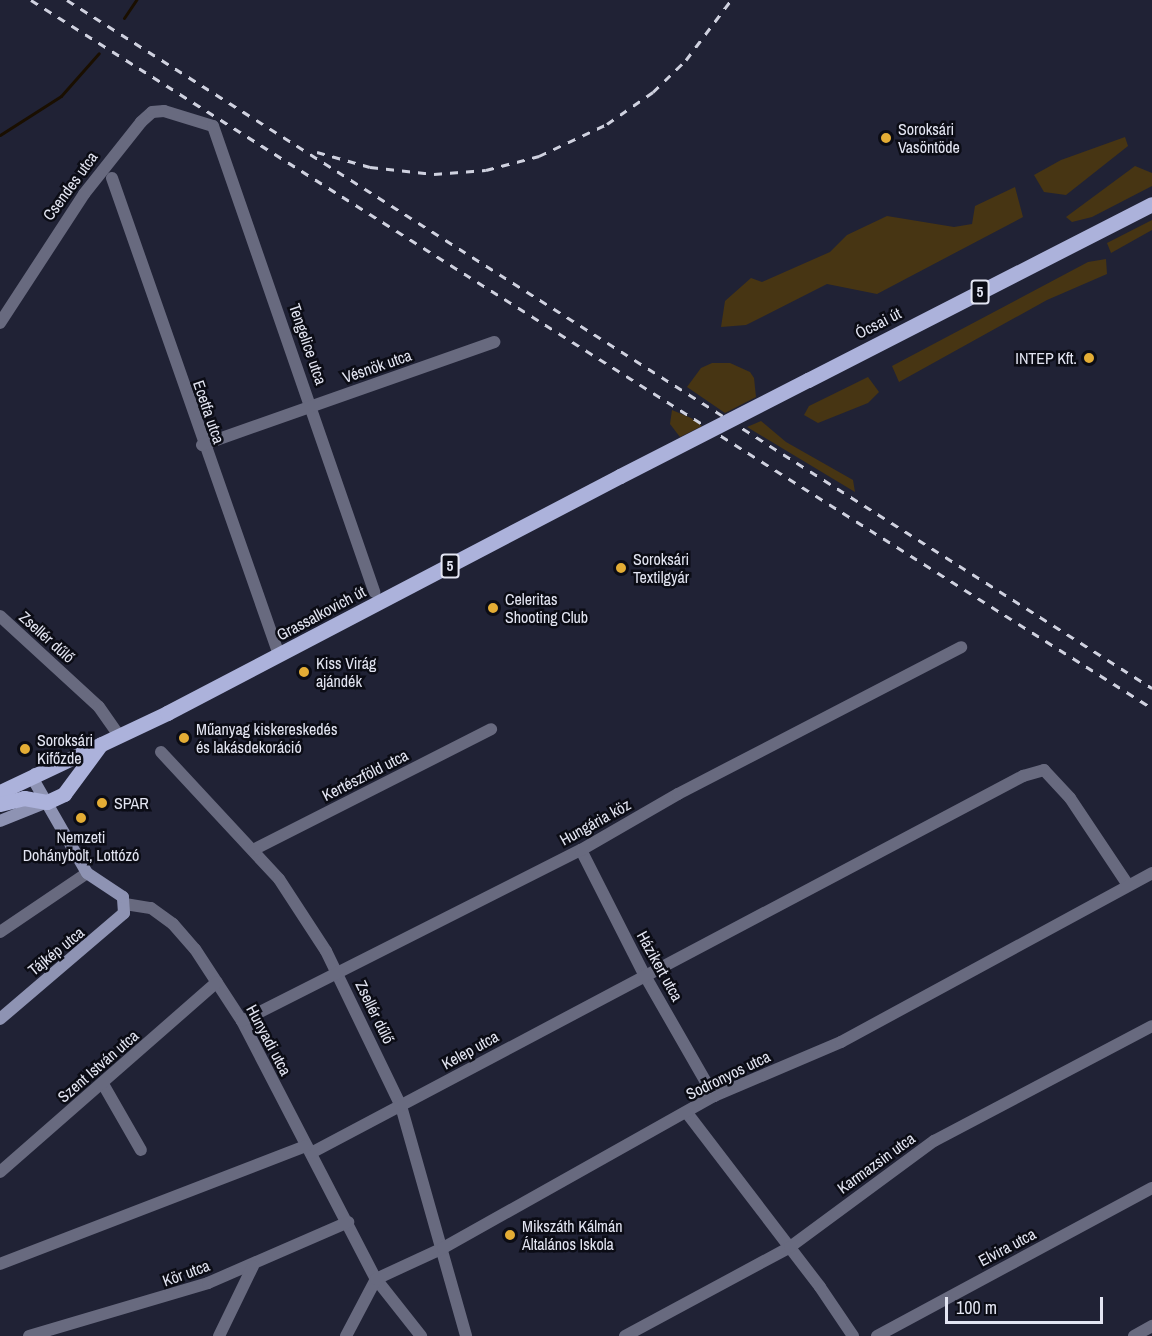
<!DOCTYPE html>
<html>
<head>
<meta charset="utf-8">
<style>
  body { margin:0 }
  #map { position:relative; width:1152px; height:1336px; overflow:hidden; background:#202235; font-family:"Archivo Narrow",sans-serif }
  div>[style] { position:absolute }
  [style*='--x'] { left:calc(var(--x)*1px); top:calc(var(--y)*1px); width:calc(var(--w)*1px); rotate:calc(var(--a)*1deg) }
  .green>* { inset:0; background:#473513 }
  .stream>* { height:3px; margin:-1.5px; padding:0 1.5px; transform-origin:1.5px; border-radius:1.5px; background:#1a0f00 }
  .street>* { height:12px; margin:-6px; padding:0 6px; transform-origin:6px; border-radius:6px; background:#686a7f }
  .secondary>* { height:12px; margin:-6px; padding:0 6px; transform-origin:6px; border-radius:6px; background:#8e93b3 }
  .primary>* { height:15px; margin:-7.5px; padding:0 7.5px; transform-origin:7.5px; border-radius:7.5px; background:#acb2db }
  .rail>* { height:3px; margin-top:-1.5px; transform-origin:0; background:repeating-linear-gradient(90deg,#cfd1df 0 8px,transparent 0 16px) }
  .primary-bridge>* { height:15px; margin:-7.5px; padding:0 7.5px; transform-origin:7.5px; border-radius:7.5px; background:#acb2db }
  .dots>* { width:16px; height:16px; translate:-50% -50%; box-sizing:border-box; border:3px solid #0b0c15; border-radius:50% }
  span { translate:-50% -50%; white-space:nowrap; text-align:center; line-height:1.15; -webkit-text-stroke:5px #0b0c15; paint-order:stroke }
  .shield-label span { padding:2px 4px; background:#0b0c15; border:2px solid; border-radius:4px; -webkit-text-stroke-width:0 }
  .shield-label { font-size:15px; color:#e3e5f2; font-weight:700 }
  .poi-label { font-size:16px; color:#e3e5f2 }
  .left { translate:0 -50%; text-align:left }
  .right { translate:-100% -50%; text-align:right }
  .street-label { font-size:16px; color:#e3e5f2 }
  .scale { position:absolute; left:945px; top:1297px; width:158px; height:27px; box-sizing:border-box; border:3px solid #e3e5f2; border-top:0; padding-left:8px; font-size:18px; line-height:21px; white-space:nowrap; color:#e3e5f2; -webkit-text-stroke:4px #0b0c15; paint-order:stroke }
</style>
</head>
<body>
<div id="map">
  <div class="green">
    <i style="clip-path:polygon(1125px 137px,1128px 146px,1066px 195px,1044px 192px,1034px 175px,1061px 160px)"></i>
    <i style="clip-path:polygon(1135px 166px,1152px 173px,1152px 186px,1092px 217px,1072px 222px,1066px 217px)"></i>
    <i style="clip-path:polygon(1015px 187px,1023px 217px,877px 294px,827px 284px,746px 325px,721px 327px,725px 301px,751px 278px,762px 282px,830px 252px,847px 235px,887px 216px,954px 227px,972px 224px,975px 206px)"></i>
    <i style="clip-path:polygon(1152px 220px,1152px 230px,1111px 253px,1107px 243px)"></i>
    <i style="clip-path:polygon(1106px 259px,1107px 274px,1047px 300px,899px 382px,892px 366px,1088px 262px)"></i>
    <i style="clip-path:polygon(712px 363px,730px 363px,750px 372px,754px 378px,756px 397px,725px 413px,687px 387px,701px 368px)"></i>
    <i style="clip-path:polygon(868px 377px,879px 392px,868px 403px,818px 423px,804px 415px,809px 406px)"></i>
    <i style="clip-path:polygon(672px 410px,691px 418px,702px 426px,680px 437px,670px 424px)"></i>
    <i style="clip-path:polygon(761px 421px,786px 442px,853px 480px,855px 492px,747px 427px)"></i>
  </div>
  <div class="stream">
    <i style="--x:124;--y:18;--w:22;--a:-56"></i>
    <i style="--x:0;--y:135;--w:72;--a:-32.6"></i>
    <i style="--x:61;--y:96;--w:57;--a:-48.5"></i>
  </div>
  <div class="street">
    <i style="--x:112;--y:178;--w:505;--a:70.7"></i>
    <i style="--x:0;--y:323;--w:154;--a:-56.9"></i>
    <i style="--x:84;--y:194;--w:92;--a:-51.6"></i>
    <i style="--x:141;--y:122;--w:15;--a:-42"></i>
    <i style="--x:152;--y:112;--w:12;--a:-5"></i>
    <i style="--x:164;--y:111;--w:51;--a:17"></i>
    <i style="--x:213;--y:126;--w:493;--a:70.9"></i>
    <i style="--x:202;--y:445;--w:310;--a:-19.4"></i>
    <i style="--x:0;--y:616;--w:134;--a:42.6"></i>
    <i style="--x:99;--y:707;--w:35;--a:55"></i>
    <i style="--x:161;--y:752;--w:173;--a:47.1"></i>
    <i style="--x:279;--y:879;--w:86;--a:56.9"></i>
    <i style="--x:326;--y:951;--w:172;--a:64.2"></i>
    <i style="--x:401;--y:1106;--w:239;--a:74.2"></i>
    <i style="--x:253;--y:850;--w:267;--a:-26.9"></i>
    <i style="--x:581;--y:850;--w:139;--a:63.1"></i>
    <i style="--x:644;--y:974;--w:141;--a:60.2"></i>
    <i style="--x:125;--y:904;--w:26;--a:9"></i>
    <i style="--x:151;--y:908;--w:27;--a:36"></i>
    <i style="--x:173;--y:924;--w:33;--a:49"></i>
    <i style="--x:195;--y:949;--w:86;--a:56.9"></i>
    <i style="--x:242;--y:1021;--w:291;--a:62.6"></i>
    <i style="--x:376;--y:1279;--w:73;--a:51.7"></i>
    <i style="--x:0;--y:932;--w:105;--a:-34.1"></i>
    <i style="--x:242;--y:1021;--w:380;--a:-26.8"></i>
    <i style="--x:581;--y:850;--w:112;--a:-30"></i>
    <i style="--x:678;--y:794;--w:319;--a:-27.4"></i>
    <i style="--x:103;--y:1084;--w:76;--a:60.1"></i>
    <i style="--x:687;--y:1113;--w:219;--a:52.6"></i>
    <i style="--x:820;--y:1287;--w:59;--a:56"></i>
    <i style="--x:311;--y:1153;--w:806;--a:-27.9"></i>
    <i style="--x:1023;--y:776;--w:22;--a:-16"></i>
    <i style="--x:1044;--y:770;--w:38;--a:47"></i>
    <i style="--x:1070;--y:798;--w:105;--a:56.3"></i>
    <i style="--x:0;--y:1172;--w:288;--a:-41.2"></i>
    <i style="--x:0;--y:1264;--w:328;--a:-21.1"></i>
    <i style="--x:29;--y:1336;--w:187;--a:-16.5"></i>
    <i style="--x:208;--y:1283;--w:153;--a:-23.5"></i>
    <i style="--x:219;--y:1336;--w:78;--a:-64.1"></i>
    <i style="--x:346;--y:1336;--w:64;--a:-62.2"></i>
    <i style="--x:376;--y:1279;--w:74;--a:-24.8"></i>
    <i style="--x:443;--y:1248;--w:311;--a:-29.3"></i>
    <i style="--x:714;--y:1096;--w:138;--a:-23"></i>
    <i style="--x:841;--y:1042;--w:354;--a:-28.5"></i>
    <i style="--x:625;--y:1336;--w:187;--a:-28.3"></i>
    <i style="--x:790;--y:1247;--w:179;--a:-36.4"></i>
    <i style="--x:934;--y:1141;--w:246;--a:-27.8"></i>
    <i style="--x:877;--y:1336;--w:312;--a:-28.3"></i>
    <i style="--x:1134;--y:1336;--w:21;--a:-29"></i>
  </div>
  <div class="secondary">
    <i style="--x:0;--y:821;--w:51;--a:-22"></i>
    <i style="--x:0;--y:1019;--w:163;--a:-40.5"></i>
    <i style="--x:124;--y:913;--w:16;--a:-94"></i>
    <i style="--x:123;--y:897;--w:43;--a:-146.3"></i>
    <i style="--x:87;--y:873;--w:106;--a:-119.9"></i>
    <i style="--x:34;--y:781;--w:7;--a:-82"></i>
  </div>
  <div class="primary">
    <i style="--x:808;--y:380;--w:386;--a:-27.1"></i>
    <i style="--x:0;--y:792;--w:185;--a:-25.3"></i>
    <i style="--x:167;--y:713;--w:511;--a:-27.62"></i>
    <i style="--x:0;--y:804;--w:25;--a:-14"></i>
    <i style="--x:24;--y:798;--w:23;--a:10"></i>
    <i style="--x:47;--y:802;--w:19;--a:-25"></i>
    <i style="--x:64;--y:794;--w:62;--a:-53.5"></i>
  </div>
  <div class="rail">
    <i style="--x:31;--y:0;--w:1326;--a:32.28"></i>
    <i style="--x:67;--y:0;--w:1285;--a:32.38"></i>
    <i style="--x:317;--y:152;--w:55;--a:15.8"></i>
    <i style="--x:370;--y:167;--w:64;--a:6.2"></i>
    <i style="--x:434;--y:174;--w:52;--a:-4.4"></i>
    <i style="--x:486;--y:170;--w:55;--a:-14.8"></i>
    <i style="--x:539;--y:156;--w:75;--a:-25.2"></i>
    <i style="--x:607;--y:124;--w:56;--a:-34.8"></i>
    <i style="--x:653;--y:92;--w:46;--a:-44.1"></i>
    <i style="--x:686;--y:60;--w:75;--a:-53.1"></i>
  </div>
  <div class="primary-bridge">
    <i style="--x:620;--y:476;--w:211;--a:-27.1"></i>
  </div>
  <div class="dots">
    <i style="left:886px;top:138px;background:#e4ad35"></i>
    <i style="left:1089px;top:358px;background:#e4ad35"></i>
    <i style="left:621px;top:568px;background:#e4ad35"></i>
    <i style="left:493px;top:608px;background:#e4ad35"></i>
    <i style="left:304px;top:672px;background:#e4ad35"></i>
    <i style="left:184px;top:738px;background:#e4ad35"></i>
    <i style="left:25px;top:749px;background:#e4ad35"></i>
    <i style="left:102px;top:803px;background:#e4ad35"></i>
    <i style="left:81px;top:818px;background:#e4ad35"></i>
    <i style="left:510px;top:1235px;background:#e4ad35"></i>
  </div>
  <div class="shield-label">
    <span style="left:980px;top:292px">5</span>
    <span style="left:450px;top:566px">5</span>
  </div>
  <div class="poi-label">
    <span class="left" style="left:898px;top:138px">Soroksári<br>Vasöntöde</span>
    <span class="right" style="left:1077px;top:358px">INTEP Kft.</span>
    <span class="left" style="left:633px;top:568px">Soroksári<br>Textilgyár</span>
    <span class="left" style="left:505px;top:608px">Celeritas<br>Shooting Club</span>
    <span class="left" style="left:316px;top:672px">Kiss Virág<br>ajándék</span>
    <span class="left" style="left:196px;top:738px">Műanyag kiskereskedés<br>és lakásdekoráció</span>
    <span class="left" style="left:37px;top:749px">Soroksári<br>Kifőzde</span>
    <span class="left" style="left:114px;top:803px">SPAR</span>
    <span style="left:81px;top:846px">Nemzeti<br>Dohánybolt, Lottózó</span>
    <span class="left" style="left:522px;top:1235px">Mikszáth Kálmán<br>Általános Iskola</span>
  </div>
  <div class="street-label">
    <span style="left:70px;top:186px;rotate:-54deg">Csendes utca</span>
    <span style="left:878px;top:323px;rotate:-27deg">Ócsai út</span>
    <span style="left:308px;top:344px;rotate:71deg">Tengelice utca</span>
    <span style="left:377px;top:366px;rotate:-19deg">Vésnök utca</span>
    <span style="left:209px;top:412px;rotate:71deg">Ecetfa utca</span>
    <span style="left:321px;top:613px;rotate:-28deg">Grassalkovich út</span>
    <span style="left:47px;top:637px;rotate:42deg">Zsellér dűlő</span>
    <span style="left:365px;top:775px;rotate:-27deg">Kertészföld utca</span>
    <span style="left:595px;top:822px;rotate:-29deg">Hungária köz</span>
    <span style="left:56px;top:951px;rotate:-39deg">Tájkép utca</span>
    <span style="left:660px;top:966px;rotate:61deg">Házikert utca</span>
    <span style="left:375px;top:1012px;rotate:64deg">Zsellér dűlő</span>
    <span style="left:269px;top:1040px;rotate:62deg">Hunyadi utca</span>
    <span style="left:470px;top:1050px;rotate:-29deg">Kelep utca</span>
    <span style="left:98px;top:1066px;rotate:-41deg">Szent István utca</span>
    <span style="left:728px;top:1075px;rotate:-26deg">Sodronyos utca</span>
    <span style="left:876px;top:1163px;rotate:-36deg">Karmazsin utca</span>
    <span style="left:1007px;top:1247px;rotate:-28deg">Elvira utca</span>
    <span style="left:186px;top:1273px;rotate:-20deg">Kör utca</span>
  </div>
  <div class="scale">100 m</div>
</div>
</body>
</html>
